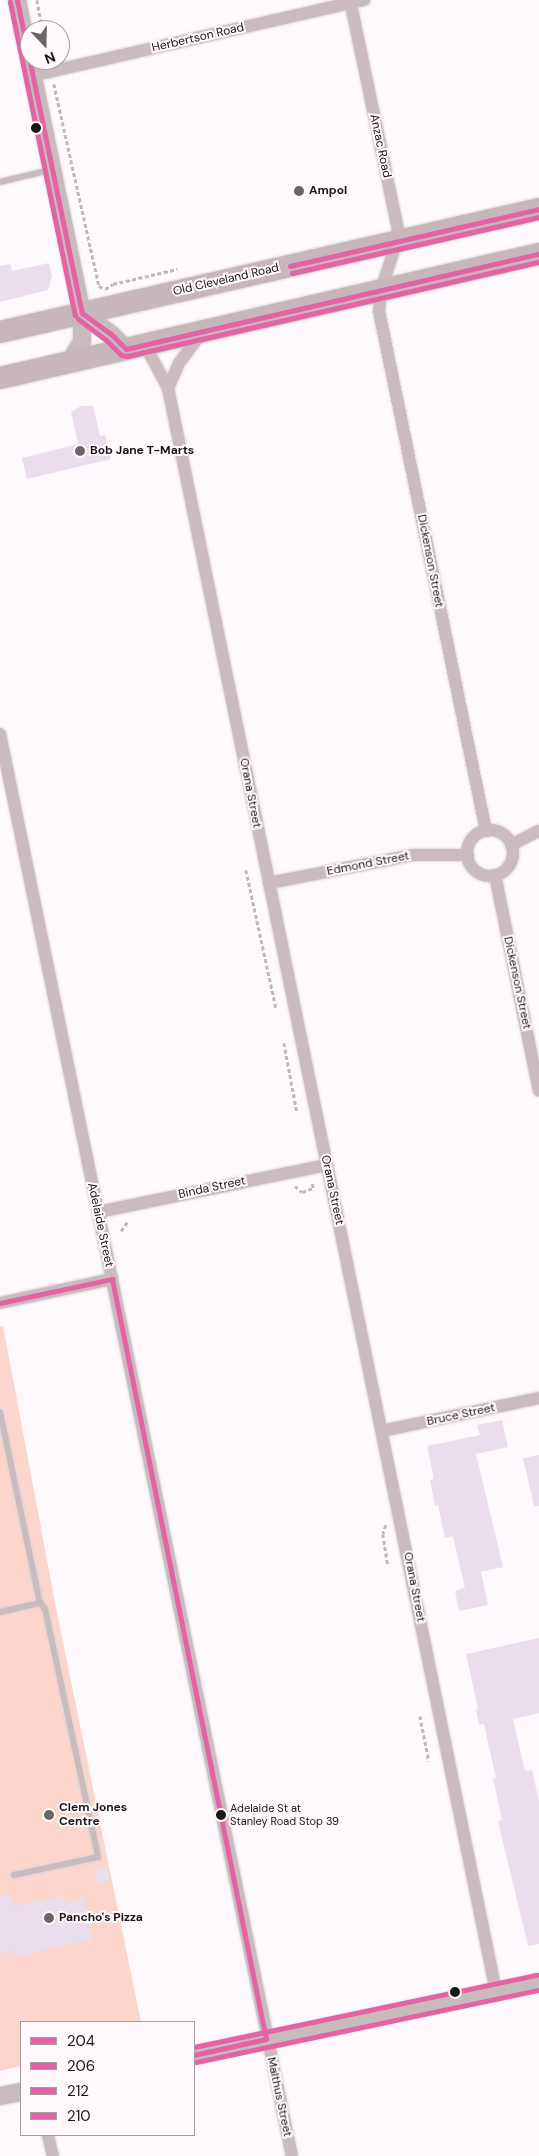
<!DOCTYPE html>
<html>
<head>
<meta charset="utf-8">
<style>
  body { margin:0 }
  #map { position:relative; width:539px; height:2156px; overflow:hidden; background:#fef9fc; font-family:"DM Sans",sans-serif }
  div>[style] { position:absolute }
  [style*='--x'] { left:calc(var(--x)*1px); top:calc(var(--y)*1px); width:calc(var(--w)*1px); rotate:calc(var(--a)*1deg) }
  .green>* { inset:0; background:#fcd5cd }
  .building>* { inset:0; background:#eaddec; transform-origin:0 0 }
  .path>* { height:2.5px; margin-top:-1.25px; transform-origin:0; background:repeating-linear-gradient(90deg,#c2b8bb 0 4px,transparent 0 6.5px) }
  .roads { filter:drop-shadow(0 0 1px #d9d6d8) drop-shadow(0 0 1px #d9d6d8) }
  .lane>* { height:6px; margin:-3px; padding:0 3px; transform-origin:3px; border-radius:3px; background:#cabcbe }
  .street>* { height:12px; margin:-6px; padding:0 6px; transform-origin:6px; border-radius:6px; background:#cabcbe }
  .street>.ring { margin:-6px; padding:0; box-sizing:content-box; background:none; border:12px solid #cabcbe; border-radius:50% }
  .secondary>* { height:18px; margin:-9px; padding:0 9px; transform-origin:9px; border-radius:9px; background:#c8bbbd }
  .highway>* { height:22px; margin:-11px; padding:0 11px; transform-origin:11px; border-radius:11px; background:#c7b7bb }
  .bus-1>* { height:5px; margin:-2.5px; padding:0 2.5px; transform-origin:2.5px; border-radius:2.5px; background:#e463a4 }
  .bus-2>* { height:5px; margin:-2.5px; padding:0 2.5px; transform-origin:2.5px; border-radius:2.5px; background:#e463a4 }
  .bus-3>* { height:5px; margin:-2.5px; padding:0 2.5px; transform-origin:2.5px; border-radius:2.5px; background:#e463a4 }
  .bus-4>* { height:5px; margin:-2.5px; padding:0 2.5px; transform-origin:2.5px; border-radius:2.5px; background:#e463a4 }
  .dots>* { width:14px; height:14px; translate:-50% -50%; box-sizing:border-box; border:2px solid #fff8fc; border-radius:50% }
  span { translate:-50% -50%; white-space:nowrap; text-align:center; line-height:1.15; -webkit-text-stroke:4px #fff8fc; paint-order:stroke }
  .bus-label { font-size:11px; color:#191618 }
  .left { translate:0 -50%; text-align:left }
  .street-label { font-size:12px; color:#191618 }
  .poi-label { font-size:12px; color:#191618; font-weight:700 }
  .legend { position:absolute; left:20px; top:2021px; width:175px; height:115px; box-sizing:border-box; background:#fff8fc; border:1px solid #a39ea1; margin:0; padding:6px 9px; list-style:none; font-size:15px; color:#191618 }
  .legend li { display:flex; align-items:center; gap:10px; height:25px }
  .legend b { width:25px; border:1px solid #a39ea1 }
  .north { position:absolute; left:20px; top:20px; width:50px; height:50px; box-sizing:border-box; background:#fff8fc; border:1px solid #a39ea1; border-radius:50%; rotate:159deg; font-size:14px; font-weight:700; line-height:20px; text-align:center; color:#191618 }
  .north::after { content:''; display:block; margin:auto; width:18px; height:22px; background:#696568; clip-path:polygon(50% 0,100% 100%,50% 72%,0 100%) }
</style>
</head>
<body>
<div id="map">
  <div class="green">
    <i style="clip-path:polygon(3px 1326px,56px 1608px,141px 2022px,21px 2022px,21px 2066px,0 2071px,0 1327px)"></i>
  </div>
  <div class="building">
    <i style="clip-path:polygon(49px 263px,52px 276px,48px 290px,0 302px,0 266px,10px 264px,12px 271px)"></i>
    <i style="clip-path:polygon(81px 406px,93px 406px,100px 436px,105px 435px,111px 459px,27px 479px,22px 458px,78px 444px,71px 412px)"></i>
    <i style="clip-path:polygon(502px 1420px,508px 1447px,476px 1454px,503px 1567px,481px 1572px,488px 1605px,459px 1611px,455px 1591px,465px 1588px,453px 1536px,445px 1538px,438px 1505px,435px 1506px,430px 1480px,434px 1479px,427px 1446px,480px 1435px,477px 1425px)"></i>
    <i style="clip-path:polygon(539px 1455px,539px 1506px,534px 1506px,523px 1458px)"></i>
    <i style="clip-path:polygon(539px 1638px,539px 1713px,513px 1719px,525px 1771px,532px 1770px,539px 1801px,539px 1944px,528px 1946px,498px 1821px,502px 1820px,493px 1778px,496px 1778px,484px 1724px,479px 1725px,476px 1709px,478px 1709px,466px 1654px)"></i>
    <i style="left:107px;top:1867px;width:15px;height:13px;rotate:79deg"></i>
    <i style="clip-path:polygon(12px 1894px,14px 1906px,65px 1895px,67px 1903px,83px 1899px,92px 1940px,14px 1957px,12px 1950px,0 1953px,0 1896px)"></i>
  </div>
  <div class="path">
    <i style="--x:37;--y:0;--w:31;--a:79"></i>
    <i style="--x:54;--y:84;--w:207;--a:77.4"></i>
    <i style="--x:99;--y:286;--w:7;--a:27"></i>
    <i style="--x:105;--y:289;--w:9;--a:-32"></i>
    <i style="--x:113;--y:284;--w:66;--a:-13.2"></i>
    <i style="--x:246;--y:870;--w:141;--a:77.7"></i>
    <i style="--x:284;--y:1043;--w:70;--a:79.3"></i>
    <i style="--x:295;--y:1186;--w:9;--a:41"></i>
    <i style="--x:302;--y:1192;--w:12;--a:-20"></i>
    <i style="--x:313;--y:1188;--w:5;--a:-101"></i>
    <i style="--x:121;--y:1231;--w:12;--a:-55"></i>
    <i style="--x:386;--y:1525;--w:9;--a:108"></i>
    <i style="--x:383;--y:1534;--w:31;--a:81"></i>
    <i style="--x:420;--y:1716;--w:46;--a:78.7"></i>
  </div>
  <div class="roads">
    <div class="lane">
      <i style="--x:0;--y:182;--w:51;--a:-13.5"></i>
      <i style="--x:0;--y:1412;--w:195;--a:78.2"></i>
      <i style="--x:40;--y:1603;--w:8;--a:50"></i>
      <i style="--x:45;--y:1609;--w:254;--a:77.9"></i>
      <i style="--x:98;--y:1857;--w:86;--a:167.9"></i>
      <i style="--x:0;--y:1612;--w:41;--a:-12.7"></i>
    </div>
    <div class="street">
      <i style="--x:350;--y:0;--w:234;--a:78.2"></i>
      <i style="--x:398;--y:229;--w:12;--a:95"></i>
      <i style="--x:397;--y:241;--w:52;--a:108.1"></i>
      <i style="--x:381;--y:290;--w:21;--a:95"></i>
      <i style="--x:379;--y:311;--w:531;--a:78.37"></i>
      <i style="--x:31;--y:76;--w:342;--a:-12.9"></i>
      <i style="--x:145;--y:345;--w:49;--a:61.9"></i>
      <i style="--x:168;--y:388;--w:1636;--a:78.44"></i>
      <i style="--x:168;--y:388;--w:27;--a:-66"></i>
      <i style="--x:179;--y:363;--w:39;--a:-53"></i>
      <i style="--x:0;--y:734;--w:1452;--a:78.4"></i>
      <i class="ring" style="left:467px;top:830px;width:34px;height:34px"></i>
      <i style="--x:511;--y:845;--w:31;--a:-27"></i>
      <i style="--x:495;--y:875;--w:220;--a:78.5"></i>
      <i style="--x:269;--y:883;--w:147;--a:-11"></i>
      <i style="--x:413;--y:855;--w:55;--a:0"></i>
      <i style="--x:98;--y:1212;--w:234;--a:-11.6"></i>
      <i style="--x:0;--y:1303;--w:115;--a:-12.1"></i>
      <i style="--x:382;--y:1431;--w:160;--a:-11.9"></i>
      <i style="--x:48;--y:2135;--w:22;--a:77"></i>
    </div>
    <div class="secondary">
      <i style="--x:17;--y:0;--w:320;--a:78.3"></i>
      <i style="--x:82;--y:313;--w:28;--a:90"></i>
      <i style="--x:82;--y:341;--w:24;--a:120"></i>
      <i style="--x:82;--y:313;--w:36;--a:36"></i>
      <i style="--x:111;--y:334;--w:21;--a:45"></i>
      <i style="--x:194;--y:2055;--w:353;--a:-11.9"></i>
      <i style="--x:0;--y:2096;--w:21;--a:-11"></i>
    </div>
    <div class="highway">
      <i style="--x:0;--y:332;--w:553;--a:-12.85"></i>
      <i style="--x:0;--y:378;--w:553;--a:-12.96"></i>
    </div>
  </div>
  <div class="bus-1">
    <i style="--x:17;--y:0;--w:320;--a:78.3"></i>
    <i style="--x:290;--y:266;--w:255;--a:-12.9"></i>
    <i style="--x:82;--y:313;--w:36;--a:36"></i>
    <i style="--x:111;--y:334;--w:21;--a:45"></i>
    <i style="--x:126;--y:349;--w:424;--a:-13"></i>
    <i style="--x:0;--y:1303;--w:115;--a:-12.1"></i>
    <i style="--x:112;--y:1279;--w:775;--a:78.55"></i>
    <i style="--x:266;--y:2039;--w:74;--a:167.5"></i>
  </div>
  <div class="bus-2">
    <i style="--x:10;--y:2;--w:320;--a:78.3"></i>
    <i style="--x:292;--y:273;--w:253;--a:-12.8"></i>
    <i style="--x:78;--y:319;--w:35;--a:37"></i>
    <i style="--x:106;--y:340;--w:21;--a:45"></i>
    <i style="--x:121;--y:355;--w:6;--a:9"></i>
    <i style="--x:127;--y:356;--w:423;--a:-12.9"></i>
  </div>
  <div class="bus-3">
    <i style="--x:196;--y:2062;--w:350;--a:-11.9"></i>
  </div>
  <div class="bus-4">
    <i style="--x:194;--y:2047;--w:350;--a:-11.9"></i>
  </div>
  <div class="dots">
    <i style="left:36px;top:128px;background:#191618"></i>
    <i style="left:299px;top:191px;background:#696568"></i>
    <i style="left:80px;top:451px;background:#696568"></i>
    <i style="left:49px;top:1815px;background:#696568"></i>
    <i style="left:221px;top:1815px;background:#191618"></i>
    <i style="left:49px;top:1918px;background:#696568"></i>
    <i style="left:455px;top:1992px;background:#191618"></i>
  </div>
  <div class="bus-label">
    <span class="left" style="left:230px;top:1815px">Adelaide St at<br>Stanley Road Stop 39</span>
  </div>
  <div class="street-label">
    <span style="left:198px;top:38px;rotate:-13deg">Herbertson Road</span>
    <span style="left:380px;top:146px;rotate:78deg">Anzac Road</span>
    <span style="left:226px;top:280px;rotate:-13deg">Old Cleveland Road</span>
    <span style="left:430px;top:561px;rotate:79deg">Dickenson Street</span>
    <span style="left:250px;top:793px;rotate:79deg">Orana Street</span>
    <span style="left:368px;top:864px;rotate:-11deg">Edmond Street</span>
    <span style="left:517px;top:983px;rotate:78deg">Dickenson Street</span>
    <span style="left:212px;top:1188px;rotate:-12deg">Binda Street</span>
    <span style="left:332px;top:1190px;rotate:78deg">Orana Street</span>
    <span style="left:100px;top:1225px;rotate:78deg">Adelaide Street</span>
    <span style="left:461px;top:1415px;rotate:-12deg">Bruce Street</span>
    <span style="left:414px;top:1587px;rotate:79deg">Orana Street</span>
    <span style="left:279px;top:2097px;rotate:78deg">Malthus Street</span>
  </div>
  <div class="poi-label">
    <span class="left" style="left:309px;top:191px">Ampol</span>
    <span class="left" style="left:90px;top:451px">Bob Jane T-Marts</span>
    <span class="left" style="left:59px;top:1815px">Clem Jones<br>Centre</span>
    <span class="left" style="left:59px;top:1918px">Pancho's Pizza</span>
  </div>
  <ul class="legend">
  <li><b style="height:6px;background:#e463a4"></b>204</li>
  <li><b style="height:6px;background:#e463a4"></b>206</li>
  <li><b style="height:6px;background:#e463a4"></b>212</li>
  <li><b style="height:6px;background:#e463a4"></b>210</li>
  </ul>
  <div class="north">N</div>
</div>
</body>
</html>
